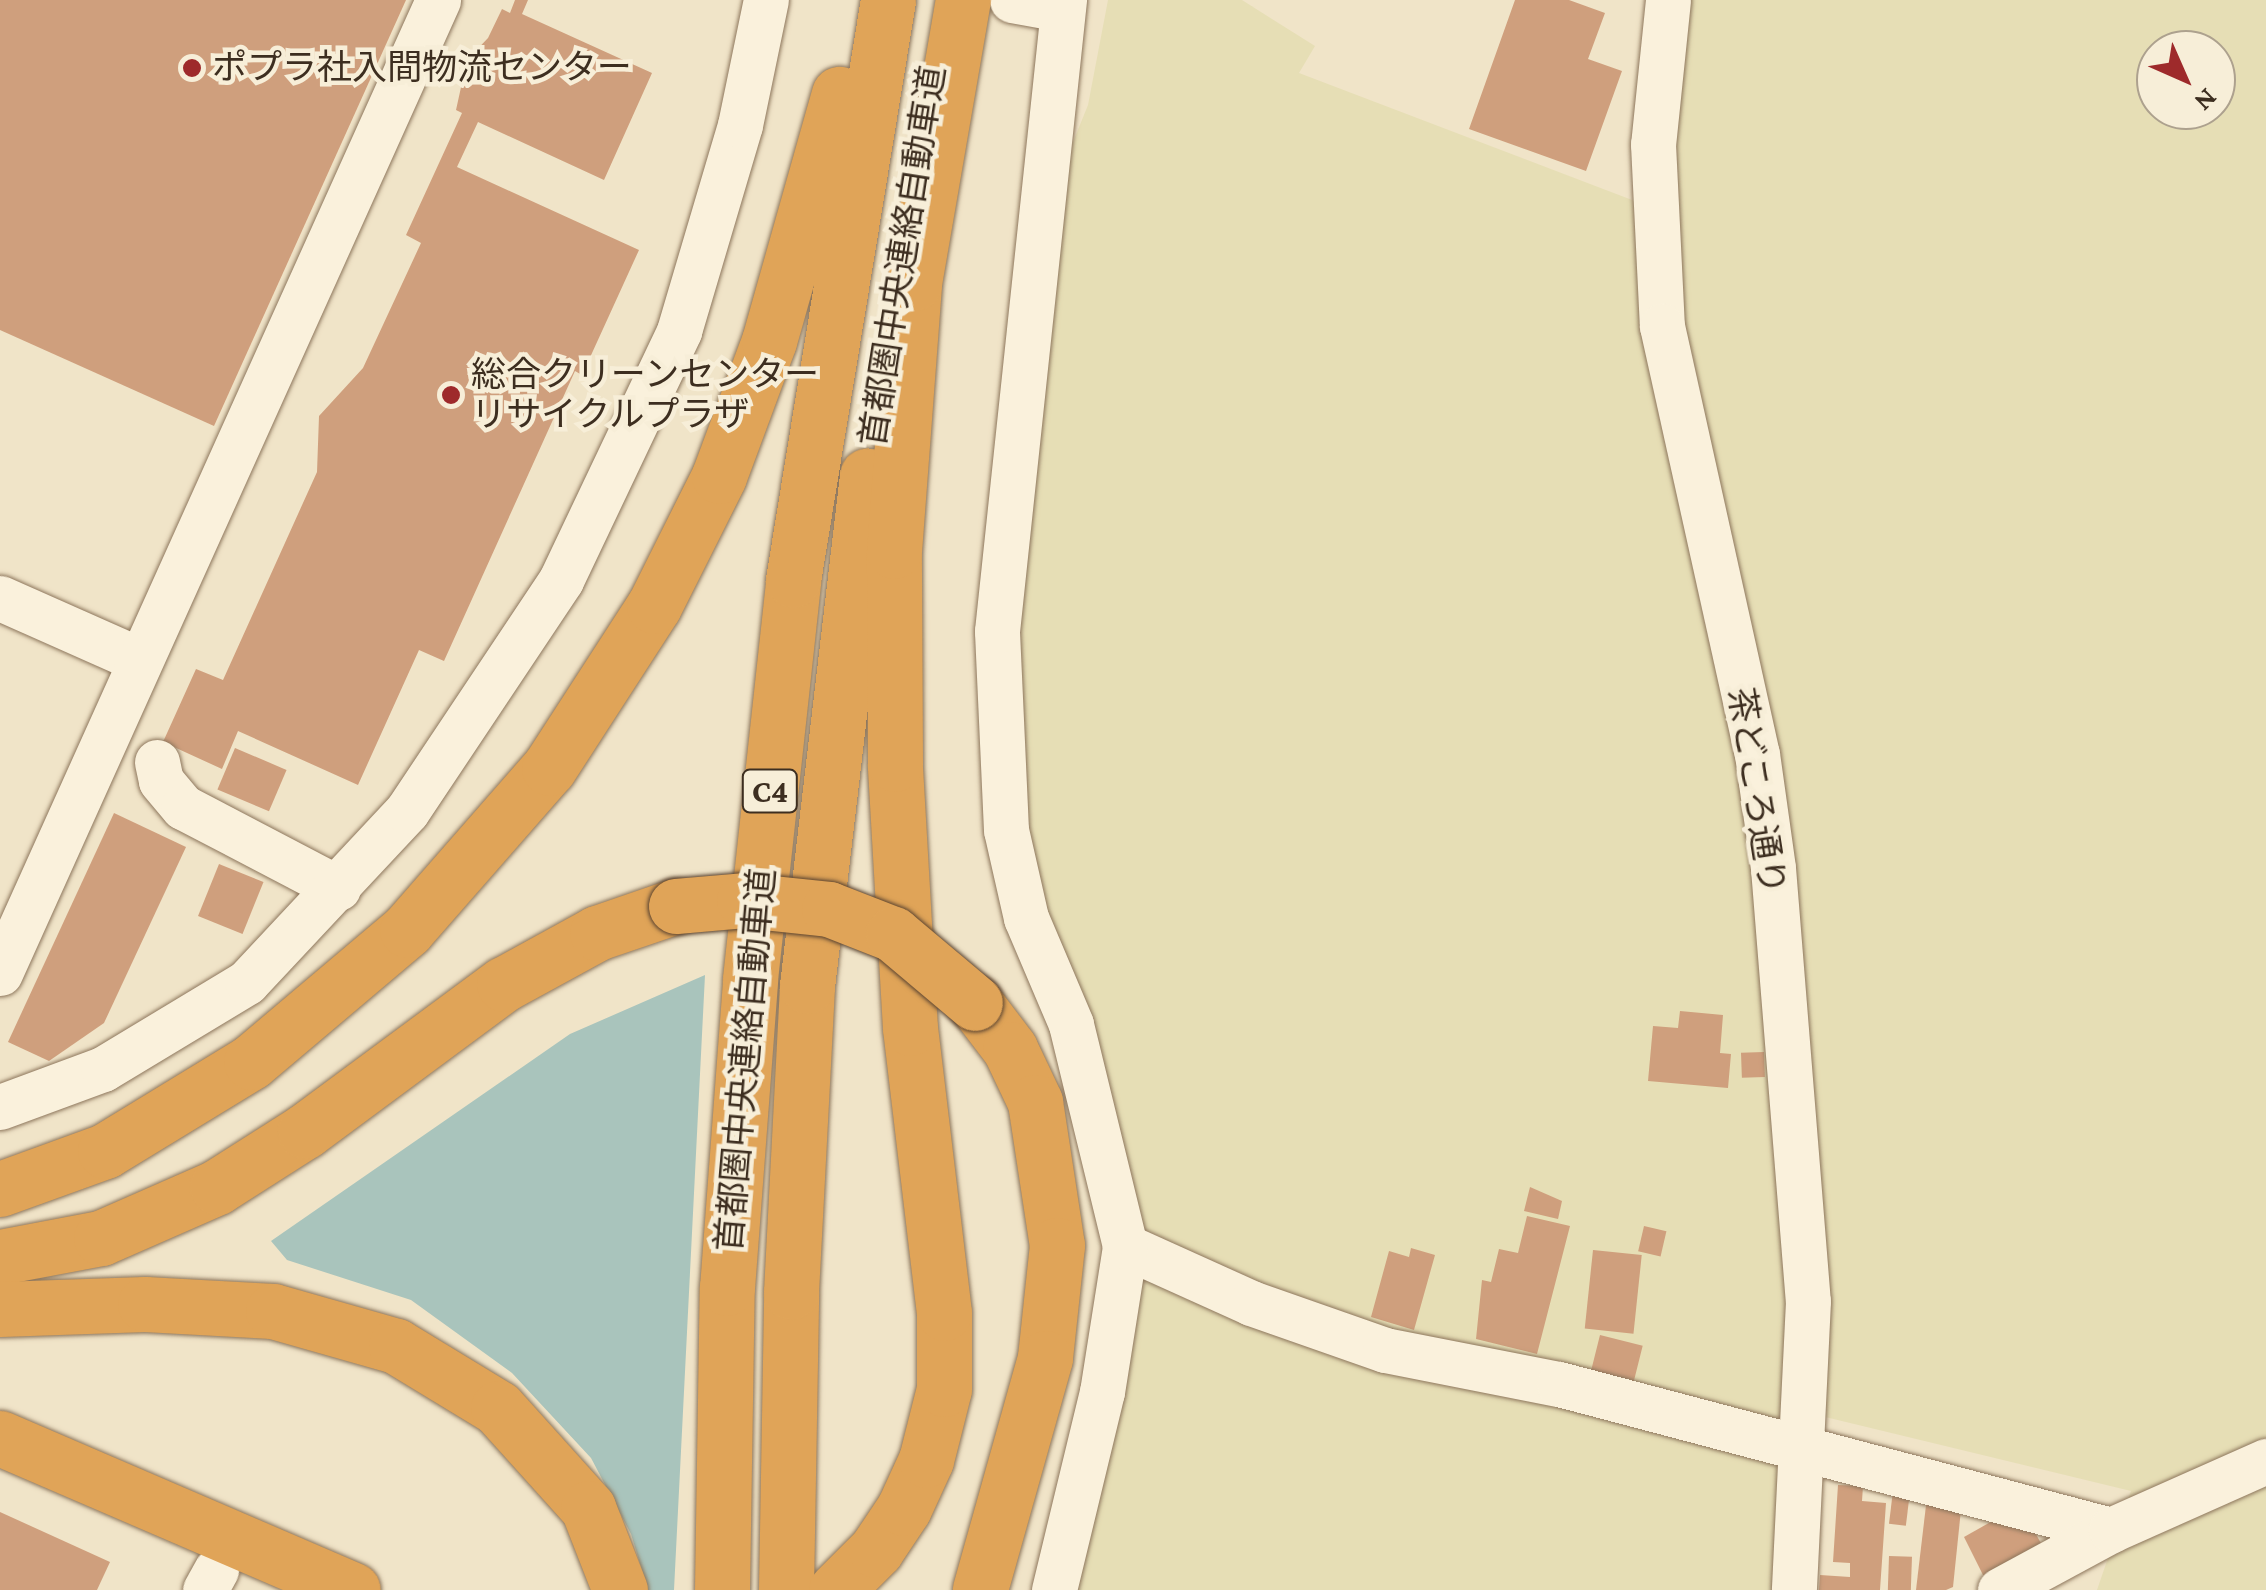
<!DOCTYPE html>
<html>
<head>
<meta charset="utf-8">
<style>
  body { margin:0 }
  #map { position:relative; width:2266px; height:1590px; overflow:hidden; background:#f0e4c8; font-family:"Crimson Pro","Noto Sans JP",serif }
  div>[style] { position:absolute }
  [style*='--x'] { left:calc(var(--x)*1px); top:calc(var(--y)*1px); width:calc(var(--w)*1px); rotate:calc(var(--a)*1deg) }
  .farmland>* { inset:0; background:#e6deb5 }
  .water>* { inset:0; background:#a9c4bc }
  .building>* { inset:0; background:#cf9f7d; transform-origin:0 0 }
  .roads { filter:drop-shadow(0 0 2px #8d765c) drop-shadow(0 0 2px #8d765c) }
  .minor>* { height:45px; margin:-22.5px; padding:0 22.5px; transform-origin:22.5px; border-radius:22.5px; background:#faf1dc }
  .highway>* { height:55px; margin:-27.5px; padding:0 27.5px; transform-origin:27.5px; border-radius:27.5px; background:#e0a458 }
  .bridges { filter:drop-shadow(0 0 2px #5b4430) drop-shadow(0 0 2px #5b4430) }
  .highway-bridge>* { height:55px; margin:-27.5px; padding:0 27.5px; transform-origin:27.5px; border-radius:27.5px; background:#e0a458 }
  .dots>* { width:28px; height:28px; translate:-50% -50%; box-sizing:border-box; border:5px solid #f7eed8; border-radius:50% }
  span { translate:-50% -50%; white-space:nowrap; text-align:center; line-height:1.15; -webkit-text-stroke:9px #f7eed8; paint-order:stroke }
  .shield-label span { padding:2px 8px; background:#f7eed8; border:2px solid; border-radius:8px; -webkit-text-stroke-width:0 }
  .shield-label { font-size:32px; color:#3d2e20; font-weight:700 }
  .poi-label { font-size:35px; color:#3d2e20 }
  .left { translate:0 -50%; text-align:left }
  .street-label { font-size:35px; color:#3d2e20 }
  .north { position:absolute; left:2136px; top:30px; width:100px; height:100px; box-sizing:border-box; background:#f7eed8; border:2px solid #ada18e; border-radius:50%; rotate:135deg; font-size:28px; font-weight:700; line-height:40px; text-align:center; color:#3d2e20 }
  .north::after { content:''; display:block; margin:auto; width:35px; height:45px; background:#9e2a2b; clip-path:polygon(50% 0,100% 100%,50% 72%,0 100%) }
</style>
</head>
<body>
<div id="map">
  <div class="farmland">
    <i style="clip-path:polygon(evenodd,1108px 0,1242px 0,1315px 46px,1299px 73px,1674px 216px,1673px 132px,1690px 0,2266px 0,2266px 1590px,2097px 1590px,2131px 1491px,1817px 1415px,1804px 1590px,1066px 1590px,1132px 1280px,1015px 792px,1021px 618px,1065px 162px,1088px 105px,1108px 0,2156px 50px,2216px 50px,2216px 110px,2156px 110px,2156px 50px)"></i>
  </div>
  <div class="water">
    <i style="clip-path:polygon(705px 975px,674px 1590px,648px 1590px,631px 1534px,591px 1458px,512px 1373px,411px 1300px,287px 1260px,271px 1241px,570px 1034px)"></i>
  </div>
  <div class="building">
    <i style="clip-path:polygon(0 0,406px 0,214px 426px,0 330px)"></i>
    <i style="clip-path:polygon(515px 0,528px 0,522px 14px,652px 73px,604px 180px,478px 122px,457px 167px,639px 250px,582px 375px,575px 371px,444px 661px,419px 650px,358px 785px,238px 731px,222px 769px,163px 742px,196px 669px,223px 680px,317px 472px,319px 416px,363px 368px,421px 243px,406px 235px,462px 113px,456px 110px,467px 60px,488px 38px,502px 9px,510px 13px)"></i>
    <i style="clip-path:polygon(1515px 0,1569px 0,1605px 13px,1588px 59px,1622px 71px,1586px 171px,1469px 129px)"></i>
    <i style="left:235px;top:748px;width:56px;height:45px;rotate:23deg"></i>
    <i style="clip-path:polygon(114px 813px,186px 847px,104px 1023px,49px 1061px,8px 1042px)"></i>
    <i style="left:219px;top:864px;width:48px;height:56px;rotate:22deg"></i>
    <i style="clip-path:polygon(1680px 1011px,1723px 1015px,1720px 1053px,1731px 1054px,1728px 1088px,1648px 1081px,1653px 1026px,1678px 1028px)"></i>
    <i style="left:1764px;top:1052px;width:25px;height:23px;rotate:88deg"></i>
    <i style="clip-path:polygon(1530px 1187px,1562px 1201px,1558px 1219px,1524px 1211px)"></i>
    <i style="clip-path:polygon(1527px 1216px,1570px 1226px,1537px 1354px,1476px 1339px,1482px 1280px,1491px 1282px,1499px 1249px,1518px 1253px)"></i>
    <i style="left:1644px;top:1226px;width:23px;height:26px;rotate:13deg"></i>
    <i style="clip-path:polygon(1411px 1248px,1435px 1255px,1414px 1330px,1371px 1317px,1389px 1251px,1409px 1257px)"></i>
    <i style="left:1593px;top:1250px;width:49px;height:79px;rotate:6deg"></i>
    <i style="left:1600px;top:1335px;width:44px;height:44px;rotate:14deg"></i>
    <i style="clip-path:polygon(1838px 1485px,1863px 1486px,1862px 1501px,1886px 1503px,1880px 1590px,1819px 1590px,1820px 1575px,1850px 1577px,1850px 1563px,1833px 1562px)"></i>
    <i style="left:1893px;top:1491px;width:17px;height:33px;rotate:7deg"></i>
    <i style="clip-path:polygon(1927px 1497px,1962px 1500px,1953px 1587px,1946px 1590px,1916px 1590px)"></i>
    <i style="clip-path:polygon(0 1512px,110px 1562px,97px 1590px,0 1590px)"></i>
    <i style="clip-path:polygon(2024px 1513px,2042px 1545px,1984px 1577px,1964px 1537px,2003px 1515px)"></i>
    <i style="left:1889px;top:1556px;width:23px;height:34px;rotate:2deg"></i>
  </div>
  <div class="roads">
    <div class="minor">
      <i style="--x:1012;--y:0;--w:51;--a:10.2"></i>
      <i style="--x:1668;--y:0;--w:145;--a:95.9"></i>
      <i style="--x:1653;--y:144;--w:182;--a:87.2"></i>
      <i style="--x:1662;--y:326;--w:438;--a:77.5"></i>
      <i style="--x:1757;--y:754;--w:115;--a:82"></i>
      <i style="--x:1773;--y:868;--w:434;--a:85.4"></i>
      <i style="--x:1808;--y:1301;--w:289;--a:92.8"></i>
      <i style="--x:0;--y:598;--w:153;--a:23.9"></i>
      <i style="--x:157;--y:762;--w:19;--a:78"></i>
      <i style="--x:161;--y:781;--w:34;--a:50"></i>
      <i style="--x:183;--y:807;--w:175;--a:27.6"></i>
      <i style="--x:0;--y:973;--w:1067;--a:-65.76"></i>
      <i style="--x:0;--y:1107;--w:110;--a:-20.3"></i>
      <i style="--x:103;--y:1069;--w:168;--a:-31.1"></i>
      <i style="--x:247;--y:982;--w:234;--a:-46.9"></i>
      <i style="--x:407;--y:811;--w:278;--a:-56.3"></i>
      <i style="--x:561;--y:580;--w:276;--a:-64.6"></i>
      <i style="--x:679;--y:331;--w:215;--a:-73.5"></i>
      <i style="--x:740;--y:125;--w:128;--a:-78.3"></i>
      <i style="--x:1125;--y:1246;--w:138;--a:24.3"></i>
      <i style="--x:1251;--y:1303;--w:142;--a:19.3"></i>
      <i style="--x:1385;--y:1350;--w:177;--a:11.1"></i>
      <i style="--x:1559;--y:1384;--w:571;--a:14.82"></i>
      <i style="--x:205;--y:1590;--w:23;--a:-61"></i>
      <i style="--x:1054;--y:1590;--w:204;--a:-76.4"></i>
      <i style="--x:1102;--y:1392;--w:148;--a:-81"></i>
      <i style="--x:1125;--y:1246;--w:228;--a:-103.7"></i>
      <i style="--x:1071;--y:1024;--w:115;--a:-113"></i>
      <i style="--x:1026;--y:918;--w:90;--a:-102.8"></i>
      <i style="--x:1006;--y:830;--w:199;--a:-92.6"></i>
      <i style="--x:997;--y:631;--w:635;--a:-83.94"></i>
      <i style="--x:2000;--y:1590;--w:126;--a:-28.4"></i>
      <i style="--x:2111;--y:1530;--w:170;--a:-24"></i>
    </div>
    <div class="highway">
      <i style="--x:975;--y:1003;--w:58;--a:52.7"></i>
      <i style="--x:1010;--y:1049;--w:59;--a:64.7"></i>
      <i style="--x:1035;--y:1102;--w:145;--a:81.3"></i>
      <i style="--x:1057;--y:1245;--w:114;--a:96.1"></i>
      <i style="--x:1045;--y:1358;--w:241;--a:105.7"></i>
      <i style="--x:0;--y:1189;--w:112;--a:-19.9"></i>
      <i style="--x:105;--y:1151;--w:171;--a:-31.4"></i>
      <i style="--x:251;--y:1062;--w:204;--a:-40.2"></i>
      <i style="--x:407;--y:930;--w:215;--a:-48.8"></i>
      <i style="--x:549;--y:768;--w:193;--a:-57.1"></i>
      <i style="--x:654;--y:606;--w:145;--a:-63.4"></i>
      <i style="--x:719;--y:476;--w:144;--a:-69.7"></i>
      <i style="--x:769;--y:341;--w:257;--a:-74.2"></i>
      <i style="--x:0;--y:1257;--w:103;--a:-10.7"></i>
      <i style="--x:101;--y:1238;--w:127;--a:-23.7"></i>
      <i style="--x:217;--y:1187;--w:104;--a:-32.5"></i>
      <i style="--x:305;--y:1131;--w:247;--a:-36.5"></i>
      <i style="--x:504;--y:984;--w:106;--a:-28.7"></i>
      <i style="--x:597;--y:933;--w:83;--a:-18.9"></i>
      <i style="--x:0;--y:1309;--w:145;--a:-2"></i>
      <i style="--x:145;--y:1304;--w:128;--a:3.1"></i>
      <i style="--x:273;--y:1311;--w:128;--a:15.9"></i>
      <i style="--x:396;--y:1346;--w:119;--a:31.3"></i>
      <i style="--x:498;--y:1408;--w:135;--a:48"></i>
      <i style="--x:588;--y:1508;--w:88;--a:68.7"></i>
      <i style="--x:0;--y:1438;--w:384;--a:23.3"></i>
      <i style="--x:722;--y:1590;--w:302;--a:-89.1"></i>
      <i style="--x:727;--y:1288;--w:310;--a:-85.7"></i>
      <i style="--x:750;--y:979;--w:401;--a:-83.8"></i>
      <i style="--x:793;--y:580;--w:588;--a:-80.7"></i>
      <i style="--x:786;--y:1590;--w:298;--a:-89"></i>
      <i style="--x:791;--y:1292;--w:306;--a:-87"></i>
      <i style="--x:807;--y:986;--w:514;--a:-83.29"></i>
      <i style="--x:836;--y:1590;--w:57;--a:-45"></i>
      <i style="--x:876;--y:1550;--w:50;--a:-56.3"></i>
      <i style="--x:904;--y:1508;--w:53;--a:-65.4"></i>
      <i style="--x:926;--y:1460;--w:73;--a:-75.8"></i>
      <i style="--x:944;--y:1389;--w:76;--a:-90"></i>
      <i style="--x:944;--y:1313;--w:287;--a:-96.8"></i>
      <i style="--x:910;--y:1028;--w:264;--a:-93.3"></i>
      <i style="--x:895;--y:764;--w:213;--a:-90.3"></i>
      <i style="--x:894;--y:551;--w:269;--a:-85.7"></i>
      <i style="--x:914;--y:283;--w:287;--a:-80.2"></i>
    </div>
  </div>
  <div class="bridges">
    <div class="highway-bridge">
      <i style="--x:676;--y:906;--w:68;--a:-5"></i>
      <i style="--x:744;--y:900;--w:85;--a:6"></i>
      <i style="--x:829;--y:909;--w:69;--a:21.3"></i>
      <i style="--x:893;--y:934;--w:107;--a:40.1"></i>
    </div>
  </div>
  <div class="dots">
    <i style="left:192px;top:68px;background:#9e2a2b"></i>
    <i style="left:451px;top:395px;background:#9e2a2b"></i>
  </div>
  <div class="shield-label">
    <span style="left:770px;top:791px">C4</span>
  </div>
  <div class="poi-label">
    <span class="left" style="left:212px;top:68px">ポプラ社入間物流センター</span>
    <span class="left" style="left:471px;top:395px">総合クリーンセンター<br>リサイクルプラザ</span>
  </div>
  <div class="street-label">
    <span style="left:903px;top:256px;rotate:-81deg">首都圏中央連絡自動車道</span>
    <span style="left:1756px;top:791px;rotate:81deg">茶どころ通り</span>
    <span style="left:746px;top:1060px;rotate:-85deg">首都圏中央連絡自動車道</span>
  </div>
  <div class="north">N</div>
</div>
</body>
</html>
